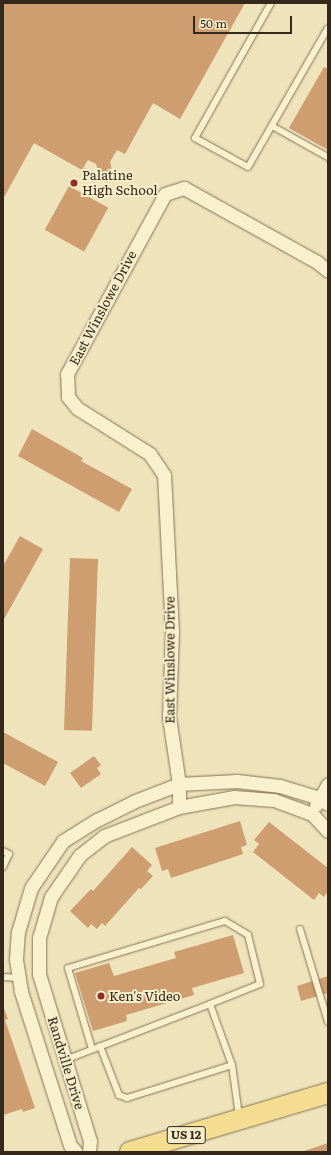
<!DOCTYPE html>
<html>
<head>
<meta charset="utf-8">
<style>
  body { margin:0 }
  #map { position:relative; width:331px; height:1155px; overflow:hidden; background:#eee3bb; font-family:Literata,serif }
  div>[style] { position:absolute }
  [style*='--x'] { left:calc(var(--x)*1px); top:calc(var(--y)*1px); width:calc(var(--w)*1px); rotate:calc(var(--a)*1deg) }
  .building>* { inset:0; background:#ce9e70; transform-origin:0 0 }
  .roads { filter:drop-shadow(0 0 1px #867355) drop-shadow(0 0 1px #867355) }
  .service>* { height:6px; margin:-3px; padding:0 3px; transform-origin:3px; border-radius:3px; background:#f9f0ce }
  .minor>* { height:13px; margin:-6.5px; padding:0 6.5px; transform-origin:6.5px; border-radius:6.5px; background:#f9f0ce }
  .primary>* { height:20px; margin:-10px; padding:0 10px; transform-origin:10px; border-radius:10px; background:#f4dc91 }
  .dots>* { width:11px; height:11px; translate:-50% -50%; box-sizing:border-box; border:2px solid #f6edcb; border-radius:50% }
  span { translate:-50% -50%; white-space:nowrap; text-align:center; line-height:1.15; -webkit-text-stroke:4px #f6edcb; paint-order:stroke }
  .shield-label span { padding:1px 3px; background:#f6edcb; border:1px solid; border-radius:3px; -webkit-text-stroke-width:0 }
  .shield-label { font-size:12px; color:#34291a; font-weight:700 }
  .poi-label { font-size:13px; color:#34291a }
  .left { translate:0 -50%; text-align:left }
  .street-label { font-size:13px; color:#34291a }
  .frame { position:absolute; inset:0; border:4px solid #34291a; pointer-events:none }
  .scale { position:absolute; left:193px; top:16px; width:99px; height:18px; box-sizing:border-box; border:2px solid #34291a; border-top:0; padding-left:5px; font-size:12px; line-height:14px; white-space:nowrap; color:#34291a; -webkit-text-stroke:3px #f6edcb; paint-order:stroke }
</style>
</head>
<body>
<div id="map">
  <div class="building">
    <i style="clip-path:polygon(3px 3px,245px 3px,180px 119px,153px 103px,125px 154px,117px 150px,110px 162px,113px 174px,100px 178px,96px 164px,88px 160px,82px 170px,34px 143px,3px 199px)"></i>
    <i style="clip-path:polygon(324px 67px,328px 69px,328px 150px,289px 128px)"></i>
    <i style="left:69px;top:186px;width:45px;height:50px;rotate:29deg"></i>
    <i style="clip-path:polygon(32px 429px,83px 458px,81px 461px,132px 489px,119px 512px,18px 456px)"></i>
    <i style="clip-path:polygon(20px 536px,43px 549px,3px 621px,3px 566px)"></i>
    <i style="left:70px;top:558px;width:28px;height:172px;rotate:2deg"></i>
    <i style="clip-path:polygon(3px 732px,58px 762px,45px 786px,3px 763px)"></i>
    <i style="clip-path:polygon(94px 756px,101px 765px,97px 768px,101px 774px,81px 788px,70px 773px)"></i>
    <i style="clip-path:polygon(240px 821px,247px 845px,241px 847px,243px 854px,171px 878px,168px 869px,162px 871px,155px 848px)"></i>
    <i style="clip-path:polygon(269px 822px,328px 868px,328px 891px,324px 897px,319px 893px,314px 900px,253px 852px,259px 844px,254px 840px)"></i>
    <i style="clip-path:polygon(132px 847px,152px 865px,147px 871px,153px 876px,141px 889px,139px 888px,105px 926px,102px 923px,97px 929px,91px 924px,88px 928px,70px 911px,91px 889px,93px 891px)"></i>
    <i style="clip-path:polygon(233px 935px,244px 973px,192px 988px,194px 995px,126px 1015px,127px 1021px,93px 1031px,75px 973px,109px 963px,114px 976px,176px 958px,174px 952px)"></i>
    <i style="clip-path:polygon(328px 976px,328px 993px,301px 1001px,297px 986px)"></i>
    <i style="clip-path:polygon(3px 1006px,8px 1019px,5px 1020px,35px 1108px,23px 1112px,22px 1109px,3px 1115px)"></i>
    <i style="clip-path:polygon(328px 1143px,328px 1152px,301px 1152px)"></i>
  </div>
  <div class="roads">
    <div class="service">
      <i style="--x:271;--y:3;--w:155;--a:119.4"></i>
      <i style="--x:195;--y:138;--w:60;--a:28.7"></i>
      <i style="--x:248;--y:167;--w:160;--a:-60.1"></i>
      <i style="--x:272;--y:126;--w:64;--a:29"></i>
      <i style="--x:3;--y:851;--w:7;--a:27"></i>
      <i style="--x:9;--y:854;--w:14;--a:115"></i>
      <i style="--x:300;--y:929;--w:97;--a:73.2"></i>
      <i style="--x:3;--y:977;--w:16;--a:4"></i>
      <i style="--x:100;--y:1046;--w:53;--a:68.8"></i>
      <i style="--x:119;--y:1095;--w:9;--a:21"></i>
      <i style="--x:127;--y:1098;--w:110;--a:-17.4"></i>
      <i style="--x:92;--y:1049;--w:84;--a:-106.5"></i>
      <i style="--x:68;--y:968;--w:164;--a:-16.7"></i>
      <i style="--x:225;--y:921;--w:27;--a:31"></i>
      <i style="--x:248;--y:935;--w:50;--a:76.2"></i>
      <i style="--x:260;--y:984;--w:54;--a:158.2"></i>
      <i style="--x:65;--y:1060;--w:155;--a:-21.1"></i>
      <i style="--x:210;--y:1004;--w:65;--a:70.2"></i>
      <i style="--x:232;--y:1065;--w:51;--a:82.2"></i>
    </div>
    <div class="minor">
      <i style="--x:316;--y:805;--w:24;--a:-60"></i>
      <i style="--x:179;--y:807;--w:23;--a:-90"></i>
      <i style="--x:179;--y:784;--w:68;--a:-98.5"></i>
      <i style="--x:169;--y:717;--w:85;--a:-88"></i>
      <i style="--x:172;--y:632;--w:157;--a:-92.9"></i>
      <i style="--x:164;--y:475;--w:25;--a:-124"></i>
      <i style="--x:150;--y:454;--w:86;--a:-147.8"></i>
      <i style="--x:77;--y:408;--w:14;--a:-129"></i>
      <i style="--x:68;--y:397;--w:23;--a:-92"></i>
      <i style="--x:67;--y:374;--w:205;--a:-61.4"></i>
      <i style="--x:165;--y:194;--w:20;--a:-18"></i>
      <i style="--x:184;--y:188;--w:152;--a:29.1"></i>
      <i style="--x:317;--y:262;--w:14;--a:39"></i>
      <i style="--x:76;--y:1152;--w:9;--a:-131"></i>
      <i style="--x:70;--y:1145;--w:162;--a:-107.7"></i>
      <i style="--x:21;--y:991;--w:32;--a:-99"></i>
      <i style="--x:16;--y:959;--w:27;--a:-86"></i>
      <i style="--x:18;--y:932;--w:46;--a:-73.5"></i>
      <i style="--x:31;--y:888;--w:57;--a:-55.8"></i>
      <i style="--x:63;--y:841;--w:40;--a:-32"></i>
      <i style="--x:97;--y:820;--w:42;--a:-26.6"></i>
      <i style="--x:135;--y:801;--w:47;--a:-21.1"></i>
      <i style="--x:179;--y:784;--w:58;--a:-3"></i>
      <i style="--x:237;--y:781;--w:43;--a:6.6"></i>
      <i style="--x:280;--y:786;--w:41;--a:17.1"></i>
      <i style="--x:319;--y:798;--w:11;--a:34"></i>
      <i style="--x:89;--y:1152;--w:11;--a:-85"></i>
      <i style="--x:90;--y:1141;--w:175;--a:-107"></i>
      <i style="--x:39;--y:974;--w:36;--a:-90"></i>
      <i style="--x:39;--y:938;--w:43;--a:-73.7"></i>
      <i style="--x:51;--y:897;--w:51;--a:-55.4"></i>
      <i style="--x:80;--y:855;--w:31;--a:-38"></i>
      <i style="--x:104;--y:836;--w:80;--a:-21.1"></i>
      <i style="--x:179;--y:807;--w:56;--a:-10.3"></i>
      <i style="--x:234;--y:797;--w:40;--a:4.3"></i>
      <i style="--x:274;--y:800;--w:40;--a:20.2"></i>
      <i style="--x:312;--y:814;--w:23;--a:47"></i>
    </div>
    <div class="primary">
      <i style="--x:130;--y:1152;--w:207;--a:-16.6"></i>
    </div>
  </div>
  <div class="dots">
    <i style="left:74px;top:183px;background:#962b24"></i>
    <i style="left:101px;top:996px;background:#962b24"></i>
  </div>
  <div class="shield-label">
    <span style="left:186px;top:1135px">US 12</span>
  </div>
  <div class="poi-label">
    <span class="left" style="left:82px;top:183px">Palatine<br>High School</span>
    <span class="left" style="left:109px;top:996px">Ken's Video</span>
  </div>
  <div class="street-label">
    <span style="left:103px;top:308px;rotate:-62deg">East Winslowe Drive</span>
    <span style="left:170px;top:660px;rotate:-90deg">East Winslowe Drive</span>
    <span style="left:66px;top:1063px;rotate:73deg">Randville Drive</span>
  </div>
  <div class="frame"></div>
  <div class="scale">50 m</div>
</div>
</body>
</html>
